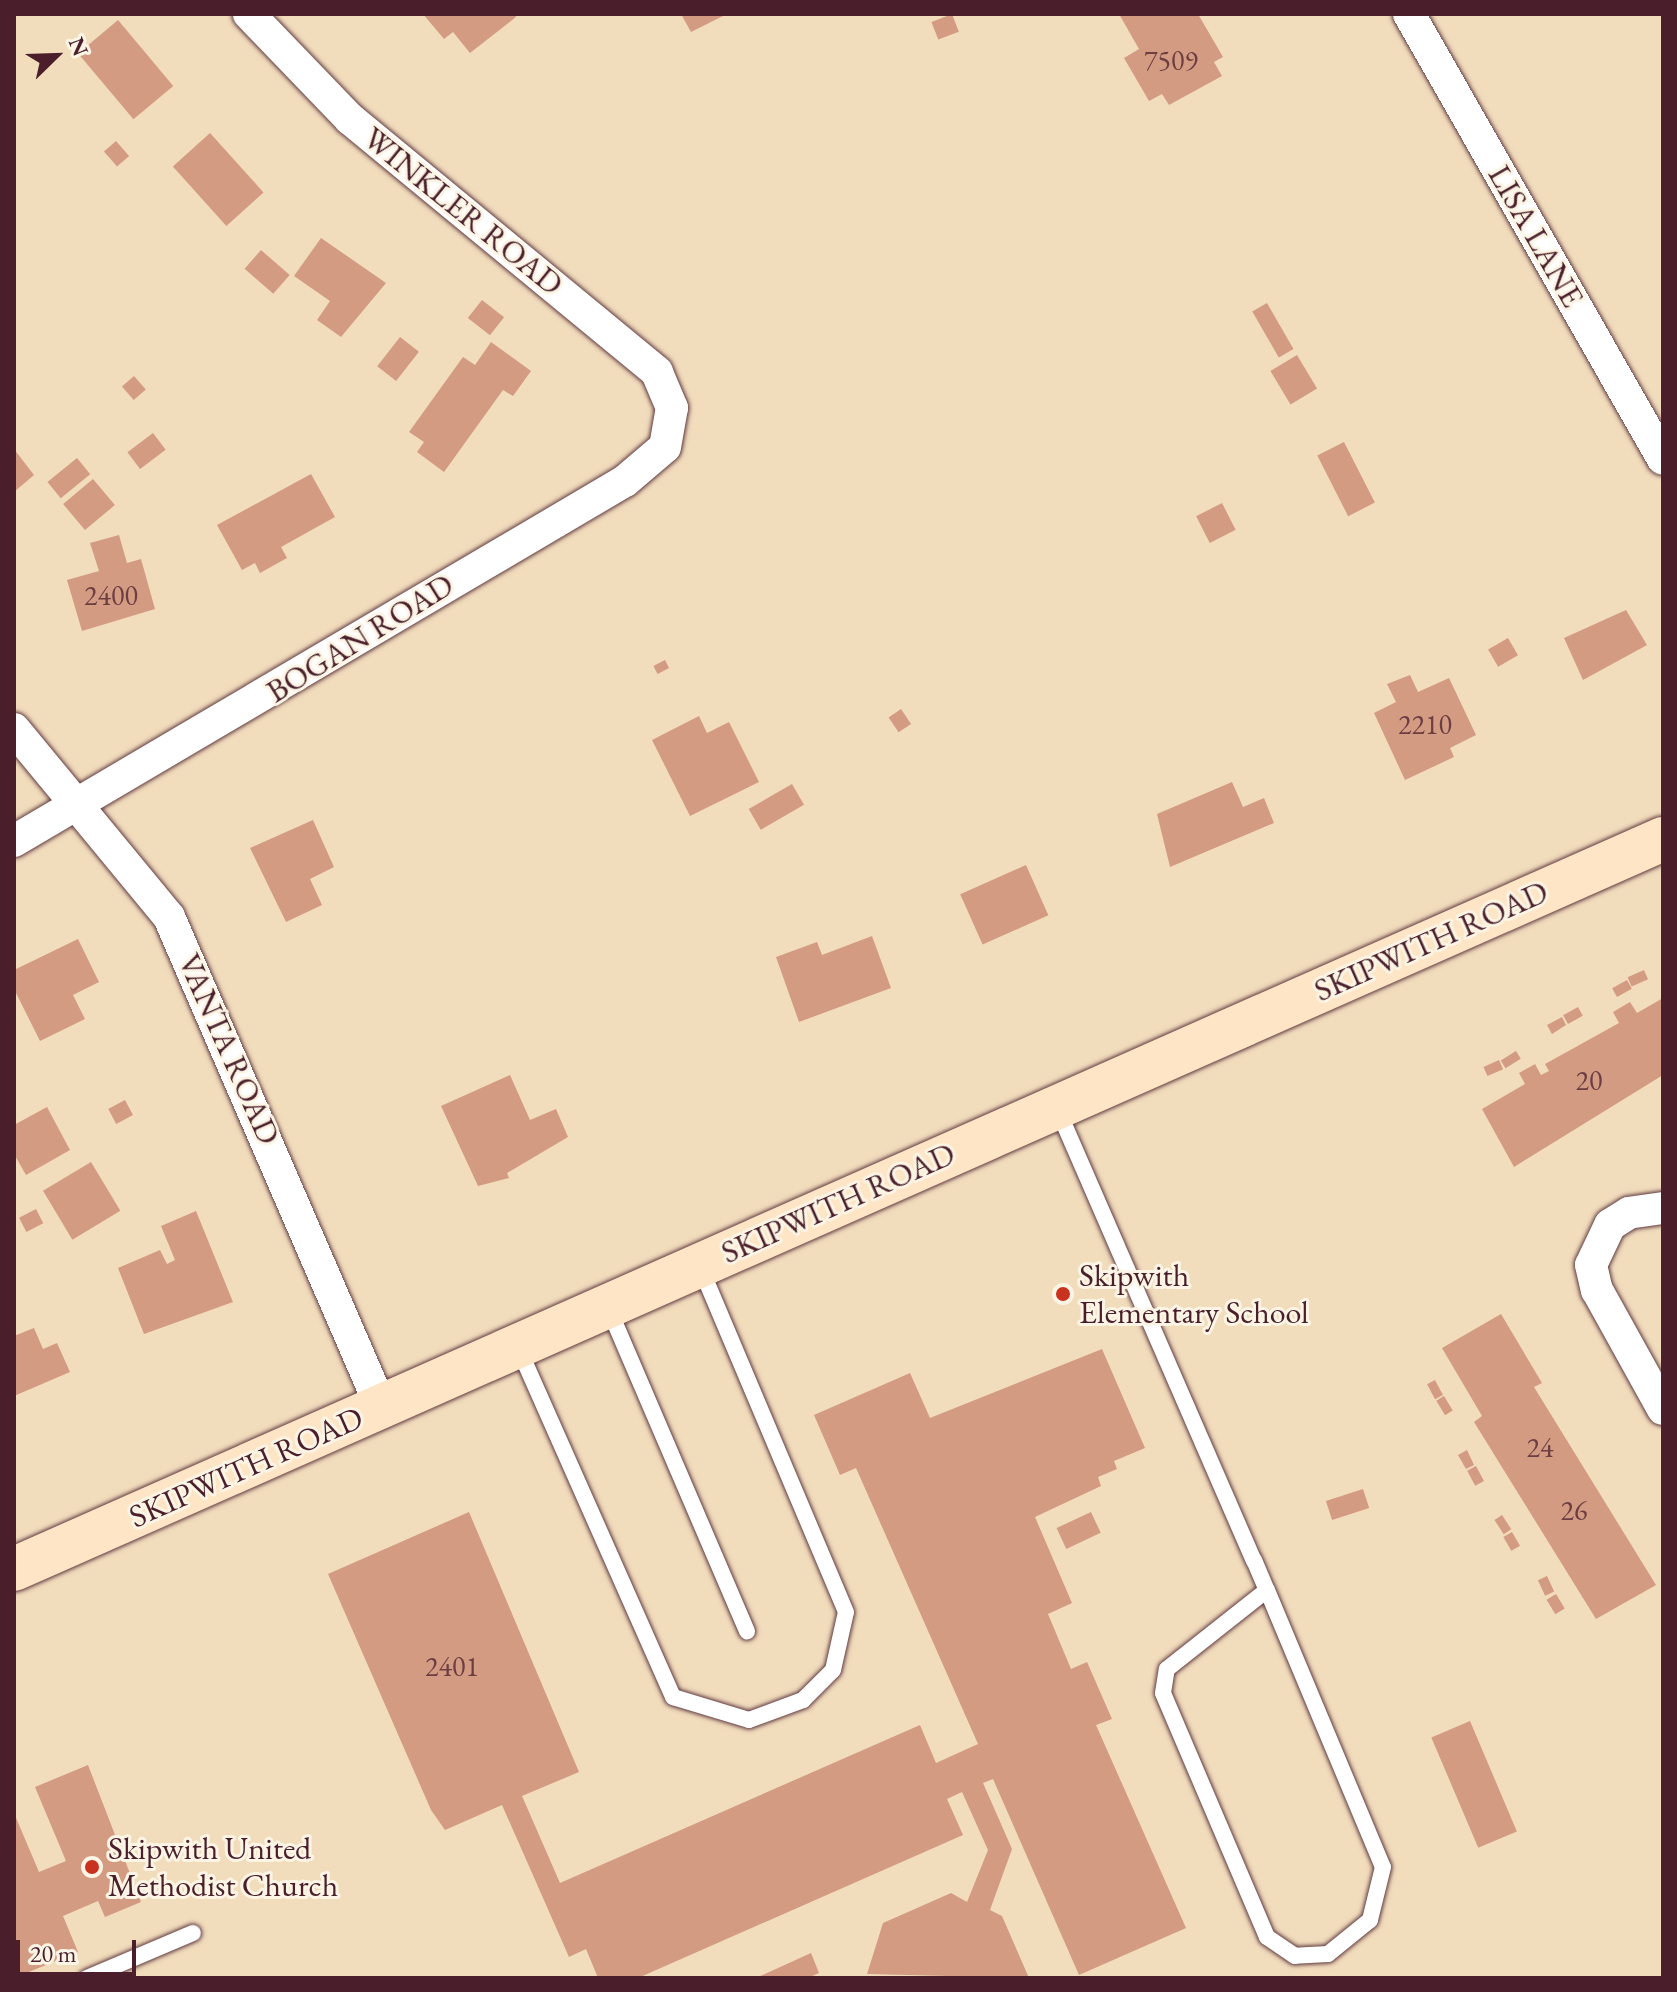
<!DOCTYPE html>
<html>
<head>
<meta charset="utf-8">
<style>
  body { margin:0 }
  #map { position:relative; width:1677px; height:1992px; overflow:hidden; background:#f1dcbc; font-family:"EB Garamond",serif }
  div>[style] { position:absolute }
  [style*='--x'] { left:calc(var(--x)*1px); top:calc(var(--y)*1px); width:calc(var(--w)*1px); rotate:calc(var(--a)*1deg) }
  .building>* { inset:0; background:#d49b83; transform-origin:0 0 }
  .roads { filter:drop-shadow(0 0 2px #633b41) drop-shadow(0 0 2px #633b41) }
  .lane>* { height:16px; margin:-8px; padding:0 8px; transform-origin:8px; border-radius:8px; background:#fff }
  .street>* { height:32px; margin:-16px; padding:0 16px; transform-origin:16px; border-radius:16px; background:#fff }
  .secondary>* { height:44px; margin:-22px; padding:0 22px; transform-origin:22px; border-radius:22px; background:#fde5c5 }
  .dots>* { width:22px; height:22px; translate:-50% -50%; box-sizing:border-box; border:4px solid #fcf5e5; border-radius:50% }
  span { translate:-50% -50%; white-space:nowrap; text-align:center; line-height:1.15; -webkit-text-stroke:6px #fcf5e5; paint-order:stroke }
  .number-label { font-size:28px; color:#6c3e41 }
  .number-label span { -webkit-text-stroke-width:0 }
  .street-label { font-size:32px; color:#4a1f2b }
  .poi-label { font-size:32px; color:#4a1f2b }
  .left { translate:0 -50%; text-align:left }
  .frame { position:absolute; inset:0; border:16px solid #4a1f2b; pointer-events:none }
  .north { position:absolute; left:16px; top:16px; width:80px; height:80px; -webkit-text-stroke:6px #fcf5e5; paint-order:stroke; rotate:67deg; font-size:22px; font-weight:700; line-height:32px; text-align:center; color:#4a1f2b }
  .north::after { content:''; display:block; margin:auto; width:28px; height:36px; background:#4a1f2b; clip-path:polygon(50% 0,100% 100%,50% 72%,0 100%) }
  .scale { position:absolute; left:16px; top:1940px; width:120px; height:36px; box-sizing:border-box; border:4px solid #4a1f2b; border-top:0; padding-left:10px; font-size:24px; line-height:28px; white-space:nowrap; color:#4a1f2b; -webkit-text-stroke:6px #fcf5e5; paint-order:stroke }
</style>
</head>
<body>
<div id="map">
  <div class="building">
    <i style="clip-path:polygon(423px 14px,514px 14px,516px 17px,470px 53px,453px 32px,444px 39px)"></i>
    <i style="clip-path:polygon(681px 14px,727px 14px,691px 32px)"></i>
    <i style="left:952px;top:14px;width:19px;height:22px;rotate:69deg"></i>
    <i style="clip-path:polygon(1119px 14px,1198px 14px,1223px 57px,1214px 62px,1222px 76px,1169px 105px,1162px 94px,1149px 101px,1124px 58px,1139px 49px)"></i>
    <i style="left:118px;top:20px;width:86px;height:52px;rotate:50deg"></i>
    <i style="left:210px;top:133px;width:80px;height:50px;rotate:48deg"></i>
    <i style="left:116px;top:141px;width:20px;height:16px;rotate:49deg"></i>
    <i style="clip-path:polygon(321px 238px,386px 283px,341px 337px,317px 320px,330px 301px,294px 276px)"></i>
    <i style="left:261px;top:250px;width:38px;height:25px;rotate:41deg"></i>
    <i style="left:482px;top:300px;width:28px;height:23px;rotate:38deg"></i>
    <i style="left:1267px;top:303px;width:53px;height:17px;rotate:60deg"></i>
    <i style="left:400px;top:337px;width:24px;height:37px;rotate:38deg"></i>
    <i style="clip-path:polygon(491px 342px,531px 371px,513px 396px,503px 390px,444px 472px,417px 452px,424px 442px,409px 432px,463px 357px,475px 365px)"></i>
    <i style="left:1297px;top:355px;width:39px;height:31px;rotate:59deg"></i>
    <i style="left:134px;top:376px;width:18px;height:16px;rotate:49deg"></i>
    <i style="left:153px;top:433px;width:21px;height:32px;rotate:53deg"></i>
    <i style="left:1344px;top:442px;width:68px;height:30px;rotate:63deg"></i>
    <i style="clip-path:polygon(14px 449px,34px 475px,14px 492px)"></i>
    <i style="left:77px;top:458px;width:21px;height:38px;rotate:51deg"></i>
    <i style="clip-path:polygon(311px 474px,335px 517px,281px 547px,287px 558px,260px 573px,255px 563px,242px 570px,217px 525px)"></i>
    <i style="left:93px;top:479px;width:34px;height:39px;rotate:50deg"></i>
    <i style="left:1222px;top:503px;width:30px;height:29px;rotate:63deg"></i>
    <i style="clip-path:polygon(119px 535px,127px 563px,141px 559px,155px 609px,82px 631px,67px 580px,99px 571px,90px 543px)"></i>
    <i style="clip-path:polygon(1626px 610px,1647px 645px,1583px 680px,1564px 638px)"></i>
    <i style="left:1508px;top:638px;width:20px;height:23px;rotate:60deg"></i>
    <i style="left:665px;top:660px;width:9px;height:13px;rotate:63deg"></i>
    <i style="clip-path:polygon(1410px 675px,1418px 692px,1449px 678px,1476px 735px,1450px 748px,1454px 757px,1405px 780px,1374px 713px,1396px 702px,1387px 684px)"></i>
    <i style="left:901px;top:709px;width:18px;height:15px;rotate:56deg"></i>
    <i style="clip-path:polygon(699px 716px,707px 733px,729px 722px,759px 782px,690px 816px,652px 740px)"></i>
    <i style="clip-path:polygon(1232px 782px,1243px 807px,1264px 798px,1274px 823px,1170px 867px,1157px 814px)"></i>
    <i style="left:792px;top:784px;width:24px;height:50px;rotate:60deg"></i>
    <i style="clip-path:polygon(313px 820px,334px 867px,310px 879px,322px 905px,286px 922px,250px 848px)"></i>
    <i style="left:1026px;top:865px;width:55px;height:72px;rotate:66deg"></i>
    <i style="clip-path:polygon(872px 936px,891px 988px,799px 1022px,776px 957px,817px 942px,822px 955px)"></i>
    <i style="clip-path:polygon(78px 939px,99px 982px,73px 995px,85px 1019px,40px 1041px,14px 989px,14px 970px)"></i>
    <i style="left:1644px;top:970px;width:10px;height:18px;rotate:66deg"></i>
    <i style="left:1627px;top:980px;width:10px;height:17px;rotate:61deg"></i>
    <i style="clip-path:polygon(1663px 998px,1663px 1075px,1514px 1167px,1482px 1109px,1525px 1084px,1519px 1073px,1535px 1064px,1541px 1075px,1549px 1071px,1545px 1064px,1619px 1023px,1613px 1012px,1630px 1002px,1637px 1013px)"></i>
    <i style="left:1578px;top:1007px;width:10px;height:17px;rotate:61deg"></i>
    <i style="clip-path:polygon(1562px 1017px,1566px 1025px,1552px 1034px,1547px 1025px)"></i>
    <i style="left:1516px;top:1051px;width:9px;height:18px;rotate:58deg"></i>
    <i style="left:1499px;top:1060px;width:10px;height:17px;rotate:66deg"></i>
    <i style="clip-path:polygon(510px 1075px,530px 1120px,556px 1109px,568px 1137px,507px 1173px,509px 1178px,478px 1186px,441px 1106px)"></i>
    <i style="left:125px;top:1100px;width:17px;height:19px;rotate:62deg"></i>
    <i style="clip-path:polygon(47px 1107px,70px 1150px,26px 1175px,14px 1154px,14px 1125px)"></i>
    <i style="left:91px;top:1162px;width:57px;height:56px;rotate:59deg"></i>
    <i style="left:36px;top:1209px;width:16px;height:19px;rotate:63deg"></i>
    <i style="clip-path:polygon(196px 1211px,233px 1302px,144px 1334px,118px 1268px,160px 1250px,167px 1264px,175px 1260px,161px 1226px)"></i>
    <i style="clip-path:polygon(1501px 1314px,1542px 1383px,1534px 1387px,1656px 1585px,1596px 1619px,1474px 1422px,1482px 1416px,1442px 1348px)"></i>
    <i style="clip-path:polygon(34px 1328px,43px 1349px,57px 1343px,70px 1372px,14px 1396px,14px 1336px)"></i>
    <i style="clip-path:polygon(1102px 1349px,1145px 1448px,1114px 1461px,1117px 1469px,1098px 1477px,1101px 1486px,1035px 1517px,1072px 1603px,1048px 1614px,1071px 1669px,1087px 1662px,1112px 1719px,1096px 1725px,1186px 1928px,1079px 1975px,993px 1779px,983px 1783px,1012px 1849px,990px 1910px,1002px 1916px,1029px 1978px,867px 1974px,883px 1923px,951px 1893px,967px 1902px,988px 1850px,962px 1792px,947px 1799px,963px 1835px,638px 1978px,598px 1978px,586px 1949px,569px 1957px,502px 1805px,445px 1830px,431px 1810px,328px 1574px,469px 1512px,579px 1772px,522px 1796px,560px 1883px,920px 1725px,936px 1763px,978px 1744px,856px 1468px,840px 1475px,814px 1415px,910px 1373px,930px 1418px)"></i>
    <i style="left:1435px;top:1380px;width:17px;height:9px;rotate:62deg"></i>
    <i style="left:1444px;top:1396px;width:17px;height:9px;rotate:59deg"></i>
    <i style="clip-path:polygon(1467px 1450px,1474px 1465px,1466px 1469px,1458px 1455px)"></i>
    <i style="left:1476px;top:1466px;width:17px;height:10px;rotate:62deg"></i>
    <i style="left:1363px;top:1489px;width:20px;height:39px;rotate:72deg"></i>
    <i style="left:1091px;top:1512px;width:23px;height:38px;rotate:65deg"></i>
    <i style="left:1502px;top:1515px;width:17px;height:9px;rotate:57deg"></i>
    <i style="left:1512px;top:1532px;width:16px;height:10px;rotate:60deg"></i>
    <i style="left:1547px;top:1576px;width:17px;height:10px;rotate:65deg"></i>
    <i style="left:1556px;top:1594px;width:17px;height:11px;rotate:59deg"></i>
    <i style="left:1470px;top:1721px;width:120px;height:42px;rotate:67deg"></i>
    <i style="clip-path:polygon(88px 1765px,141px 1902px,105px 1917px,98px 1901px,63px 1916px,78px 1952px,14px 1978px,14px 1813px,39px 1872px,66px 1861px,35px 1787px)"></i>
    <i style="clip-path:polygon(811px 1953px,819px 1973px,808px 1978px,756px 1978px)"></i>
  </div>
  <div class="roads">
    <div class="lane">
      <i style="--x:1057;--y:1108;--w:493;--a:66.5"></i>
      <i style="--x:1254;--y:1560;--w:33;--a:67"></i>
      <i style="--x:1267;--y:1590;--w:300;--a:67.3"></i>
      <i style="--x:1383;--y:1867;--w:55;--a:103.8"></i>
      <i style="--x:1370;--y:1920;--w:54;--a:141"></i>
      <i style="--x:1328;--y:1954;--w:33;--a:177"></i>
      <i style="--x:1295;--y:1956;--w:34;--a:-146"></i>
      <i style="--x:1267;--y:1937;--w:265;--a:-113.1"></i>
      <i style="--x:1163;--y:1693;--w:24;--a:-81"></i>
      <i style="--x:1167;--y:1669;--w:127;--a:-38.3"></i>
      <i style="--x:608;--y:1307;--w:353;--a:66.8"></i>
      <i style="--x:518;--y:1347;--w:383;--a:66.1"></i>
      <i style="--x:673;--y:1697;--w:79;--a:16.8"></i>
      <i style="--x:749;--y:1720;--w:58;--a:-20.3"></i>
      <i style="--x:803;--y:1700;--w:42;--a:-45"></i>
      <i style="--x:833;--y:1670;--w:59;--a:-77.4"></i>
      <i style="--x:846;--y:1612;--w:376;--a:-112.9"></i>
      <i style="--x:87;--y:1978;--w:115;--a:-23"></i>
    </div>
    <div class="street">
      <i style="--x:1409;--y:14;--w:512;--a:60.28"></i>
      <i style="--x:14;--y:729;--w:244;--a:50.5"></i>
      <i style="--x:169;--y:917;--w:534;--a:66.6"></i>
      <i style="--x:14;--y:841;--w:709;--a:-30.51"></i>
      <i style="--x:625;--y:481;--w:52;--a:-40.4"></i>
      <i style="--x:665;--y:447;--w:40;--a:-80"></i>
      <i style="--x:672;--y:408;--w:39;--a:-113"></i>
      <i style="--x:657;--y:372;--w:398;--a:-140.5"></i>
      <i style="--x:350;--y:119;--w:146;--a:-133.9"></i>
      <i style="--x:1663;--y:1208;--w:34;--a:172"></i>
      <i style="--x:1629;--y:1213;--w:22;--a:148"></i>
      <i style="--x:1610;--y:1225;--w:44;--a:115.4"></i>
      <i style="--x:1591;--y:1265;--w:26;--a:77"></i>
      <i style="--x:1597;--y:1290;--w:136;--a:61"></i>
    </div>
    <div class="secondary">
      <i style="--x:14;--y:1569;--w:1803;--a:-23.88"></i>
    </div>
  </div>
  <div class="dots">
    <i style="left:1063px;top:1294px;background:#c8321e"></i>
    <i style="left:92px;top:1867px;background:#c8321e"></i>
  </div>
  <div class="number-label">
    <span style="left:1171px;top:60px">7509</span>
    <span style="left:111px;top:595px">2400</span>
    <span style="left:1425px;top:724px">2210</span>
    <span style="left:1589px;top:1080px">20</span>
    <span style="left:1540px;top:1447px">24</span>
    <span style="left:1574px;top:1510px">26</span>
    <span style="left:452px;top:1666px">2401</span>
  </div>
  <div class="street-label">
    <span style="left:463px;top:211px;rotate:39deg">WINKLER ROAD</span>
    <span style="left:1536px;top:236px;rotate:60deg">LISA LANE</span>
    <span style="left:360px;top:638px;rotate:-32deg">BOGAN ROAD</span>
    <span style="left:1431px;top:941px;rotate:-24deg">SKIPWITH ROAD</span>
    <span style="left:229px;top:1049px;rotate:66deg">VANTA ROAD</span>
    <span style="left:838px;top:1203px;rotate:-24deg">SKIPWITH ROAD</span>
    <span style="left:246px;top:1467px;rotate:-24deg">SKIPWITH ROAD</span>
  </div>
  <div class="poi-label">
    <span class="left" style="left:1079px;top:1294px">Skipwith<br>Elementary School</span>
    <span class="left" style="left:108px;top:1867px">Skipwith United<br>Methodist Church</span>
  </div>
  <div class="frame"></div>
  <div class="north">N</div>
  <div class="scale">20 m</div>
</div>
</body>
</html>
